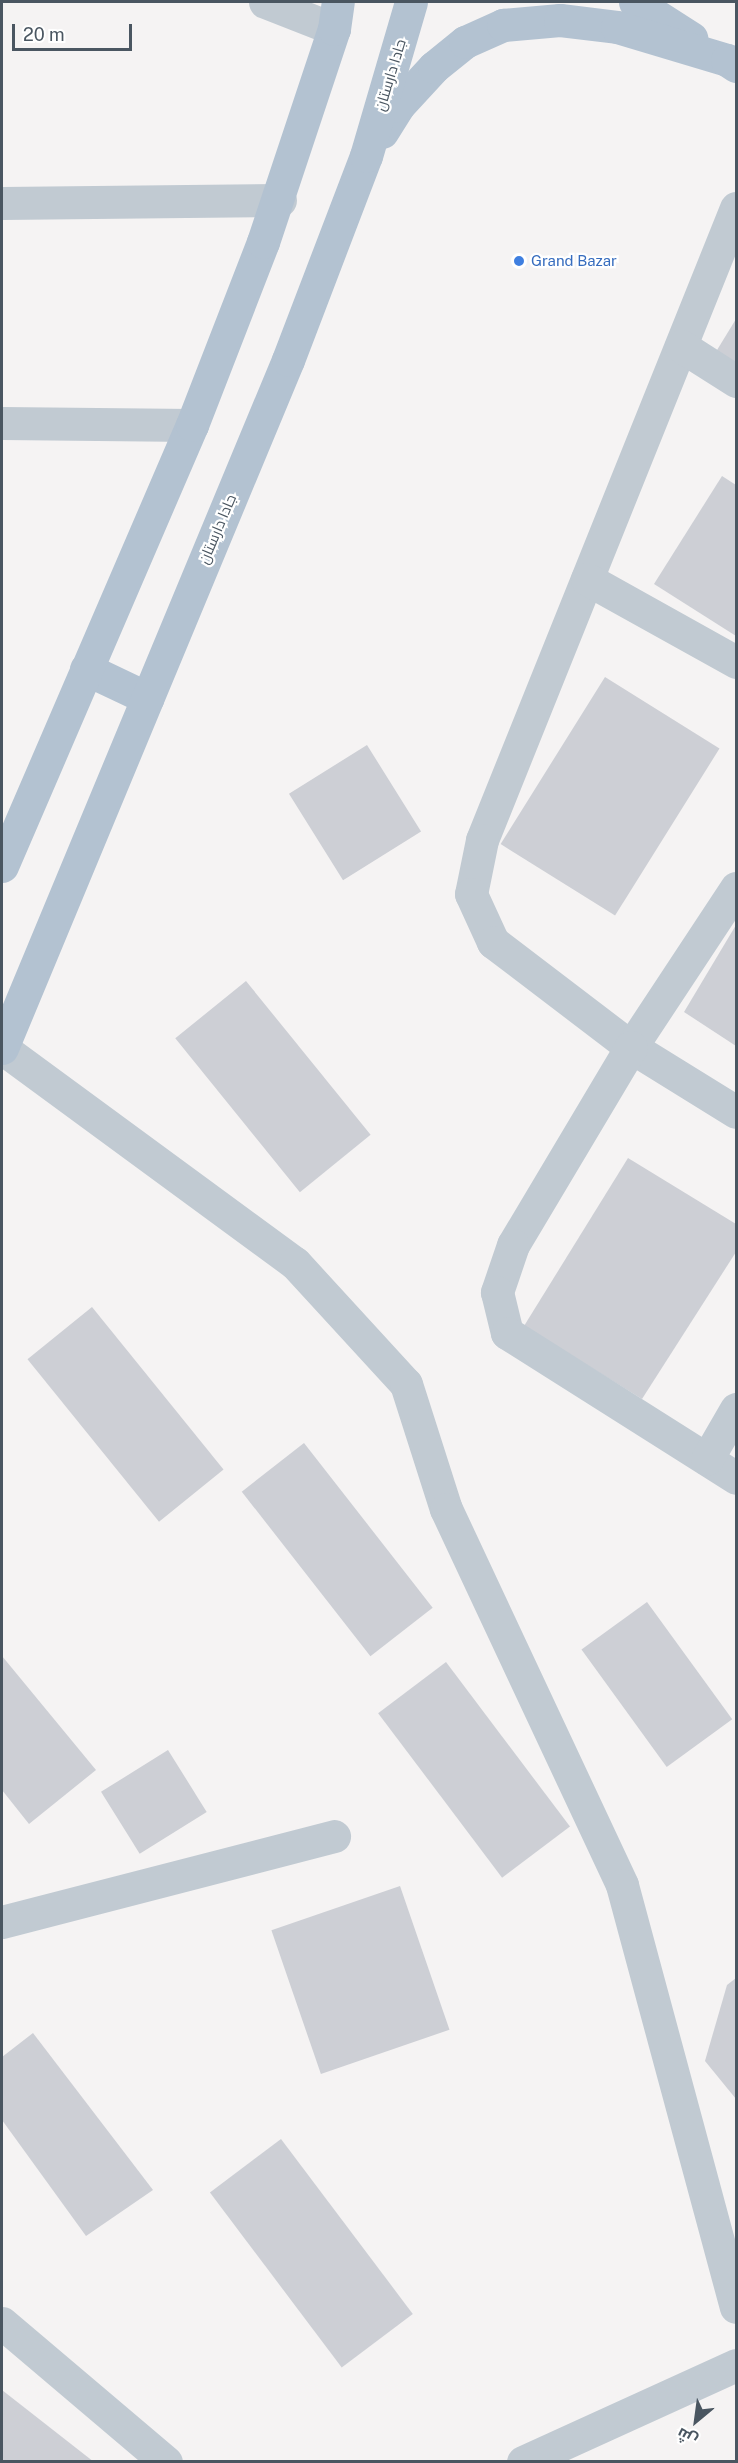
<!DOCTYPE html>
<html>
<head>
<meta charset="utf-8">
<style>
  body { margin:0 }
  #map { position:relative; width:738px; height:2463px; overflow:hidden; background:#f5f3f3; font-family:"Public Sans",Cairo,sans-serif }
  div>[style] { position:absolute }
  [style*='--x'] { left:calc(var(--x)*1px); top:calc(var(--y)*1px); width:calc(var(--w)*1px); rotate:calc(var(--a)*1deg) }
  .building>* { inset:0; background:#cdcfd5; transform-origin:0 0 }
  .minor>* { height:33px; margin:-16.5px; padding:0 16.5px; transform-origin:16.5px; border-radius:16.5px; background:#c1cad2 }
  .major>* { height:33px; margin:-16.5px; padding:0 16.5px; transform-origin:16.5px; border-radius:16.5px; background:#b3c2d1 }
  .dots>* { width:16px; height:16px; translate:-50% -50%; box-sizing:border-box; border:3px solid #fff; border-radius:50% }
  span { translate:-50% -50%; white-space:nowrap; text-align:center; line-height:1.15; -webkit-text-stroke:4.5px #fff; paint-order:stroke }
  .street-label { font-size:15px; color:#4a5661 }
  .shop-label { font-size:15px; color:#366cbe }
  .left { translate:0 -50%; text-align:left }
  .frame { position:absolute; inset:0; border:3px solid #4a5661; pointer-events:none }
  .north { position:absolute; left:666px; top:2391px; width:60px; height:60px; -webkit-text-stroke:4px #fff; paint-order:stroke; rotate:209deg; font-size:16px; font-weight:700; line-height:24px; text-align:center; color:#4a5661 }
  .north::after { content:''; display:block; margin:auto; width:21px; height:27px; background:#4a5661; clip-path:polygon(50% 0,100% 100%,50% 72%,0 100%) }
  .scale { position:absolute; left:12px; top:24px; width:120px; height:27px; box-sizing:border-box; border:3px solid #4a5661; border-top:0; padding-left:8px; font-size:18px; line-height:21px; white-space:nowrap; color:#4a5661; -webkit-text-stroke:4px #fff; paint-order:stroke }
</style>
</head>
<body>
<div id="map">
  <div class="building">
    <i style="clip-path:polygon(736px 319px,736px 368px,714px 355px)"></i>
    <i style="clip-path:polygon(722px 476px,736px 485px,736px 636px,654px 584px)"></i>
    <i style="left:605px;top:677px;width:135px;height:197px;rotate:32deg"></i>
    <i style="left:367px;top:745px;width:102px;height:92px;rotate:58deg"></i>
    <i style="clip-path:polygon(736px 925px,736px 1046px,684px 1012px)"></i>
    <i style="left:246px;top:981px;width:198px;height:91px;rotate:51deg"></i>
    <i style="clip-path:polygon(628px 1158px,736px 1224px,736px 1252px,642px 1399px,524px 1326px)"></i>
    <i style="left:92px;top:1307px;width:209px;height:83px;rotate:51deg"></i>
    <i style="left:304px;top:1443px;width:209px;height:79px;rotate:52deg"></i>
    <i style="left:647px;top:1602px;width:145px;height:81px;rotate:54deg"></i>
    <i style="clip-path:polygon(2px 1656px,96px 1770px,29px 1824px,2px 1790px)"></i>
    <i style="left:446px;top:1662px;width:206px;height:85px;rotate:53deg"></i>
    <i style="left:168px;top:1750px;width:73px;height:79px;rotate:58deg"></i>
    <i style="left:400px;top:1886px;width:152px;height:136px;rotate:71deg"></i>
    <i style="clip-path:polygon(736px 1978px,736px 2099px,705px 2061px,727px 1985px)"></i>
    <i style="clip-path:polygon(33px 2033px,153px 2190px,86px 2236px,2px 2120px,2px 2057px)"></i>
    <i style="left:281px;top:2139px;width:219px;height:89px;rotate:53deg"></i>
    <i style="clip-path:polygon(2px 2390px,94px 2462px,2px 2462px)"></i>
  </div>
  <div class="minor">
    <i style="--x:265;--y:2;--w:74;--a:21.4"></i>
    <i style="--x:2;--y:203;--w:278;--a:-0.6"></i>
    <i style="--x:736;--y:208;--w:681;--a:111.9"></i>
    <i style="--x:482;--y:840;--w:55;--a:101.5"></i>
    <i style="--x:471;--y:894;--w:53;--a:65.4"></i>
    <i style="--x:493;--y:942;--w:173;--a:37.3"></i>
    <i style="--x:631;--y:1047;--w:123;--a:31.8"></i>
    <i style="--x:681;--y:346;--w:65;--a:32.5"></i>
    <i style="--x:2;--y:423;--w:190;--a:0.6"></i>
    <i style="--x:587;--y:579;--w:171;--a:29.1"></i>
    <i style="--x:736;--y:888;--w:191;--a:123.4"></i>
    <i style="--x:631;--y:1047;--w:230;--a:120.8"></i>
    <i style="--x:513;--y:1245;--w:50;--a:108.8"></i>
    <i style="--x:497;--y:1292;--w:42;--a:76.3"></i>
    <i style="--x:507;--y:1333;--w:271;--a:32.3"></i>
    <i style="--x:2;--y:1048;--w:363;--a:36.3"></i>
    <i style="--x:295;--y:1263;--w:164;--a:47.5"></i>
    <i style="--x:406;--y:1384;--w:131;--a:72.3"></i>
    <i style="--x:446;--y:1509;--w:415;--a:64.9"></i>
    <i style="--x:622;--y:1885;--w:437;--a:74.9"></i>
    <i style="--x:707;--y:1459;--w:58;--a:-59.9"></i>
    <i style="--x:2;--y:1922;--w:343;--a:-14.5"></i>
    <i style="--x:2;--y:2323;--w:215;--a:40.3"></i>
    <i style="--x:523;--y:2462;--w:234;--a:-24.5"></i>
  </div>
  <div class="major">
    <i style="--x:635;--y:2;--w:67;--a:32.7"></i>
    <i style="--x:382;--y:132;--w:31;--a:-58"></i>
    <i style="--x:398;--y:106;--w:53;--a:-47.3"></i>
    <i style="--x:434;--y:67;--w:40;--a:-39"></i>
    <i style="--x:465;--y:42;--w:42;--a:-24.1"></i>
    <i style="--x:503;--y:25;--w:57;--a:-5"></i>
    <i style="--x:560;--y:20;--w:57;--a:7"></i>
    <i style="--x:617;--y:27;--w:115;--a:16.7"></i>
    <i style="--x:727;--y:60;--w:11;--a:34"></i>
    <i style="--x:86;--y:669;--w:68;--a:25.4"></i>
    <i style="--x:2;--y:866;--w:480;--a:-66.7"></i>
    <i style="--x:192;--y:425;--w:196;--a:-68.8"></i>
    <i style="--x:263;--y:242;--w:225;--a:-71.6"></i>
    <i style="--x:334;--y:29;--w:27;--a:-82"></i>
    <i style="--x:2;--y:1048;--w:745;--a:-67.43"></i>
    <i style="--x:288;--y:360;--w:218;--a:-69.1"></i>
    <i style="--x:366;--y:156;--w:160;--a:-73.7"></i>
  </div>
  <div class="dots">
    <i style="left:519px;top:261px;background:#3f7fe0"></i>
  </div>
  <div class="street-label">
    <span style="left:390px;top:75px;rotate:-73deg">جادا دارستان</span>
    <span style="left:217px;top:529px;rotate:-67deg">جادا دارستان</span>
  </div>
  <div class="shop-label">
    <span class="left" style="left:531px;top:261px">Grand Bazar</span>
  </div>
  <div class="frame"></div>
  <div class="north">ش</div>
  <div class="scale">20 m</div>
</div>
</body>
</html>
